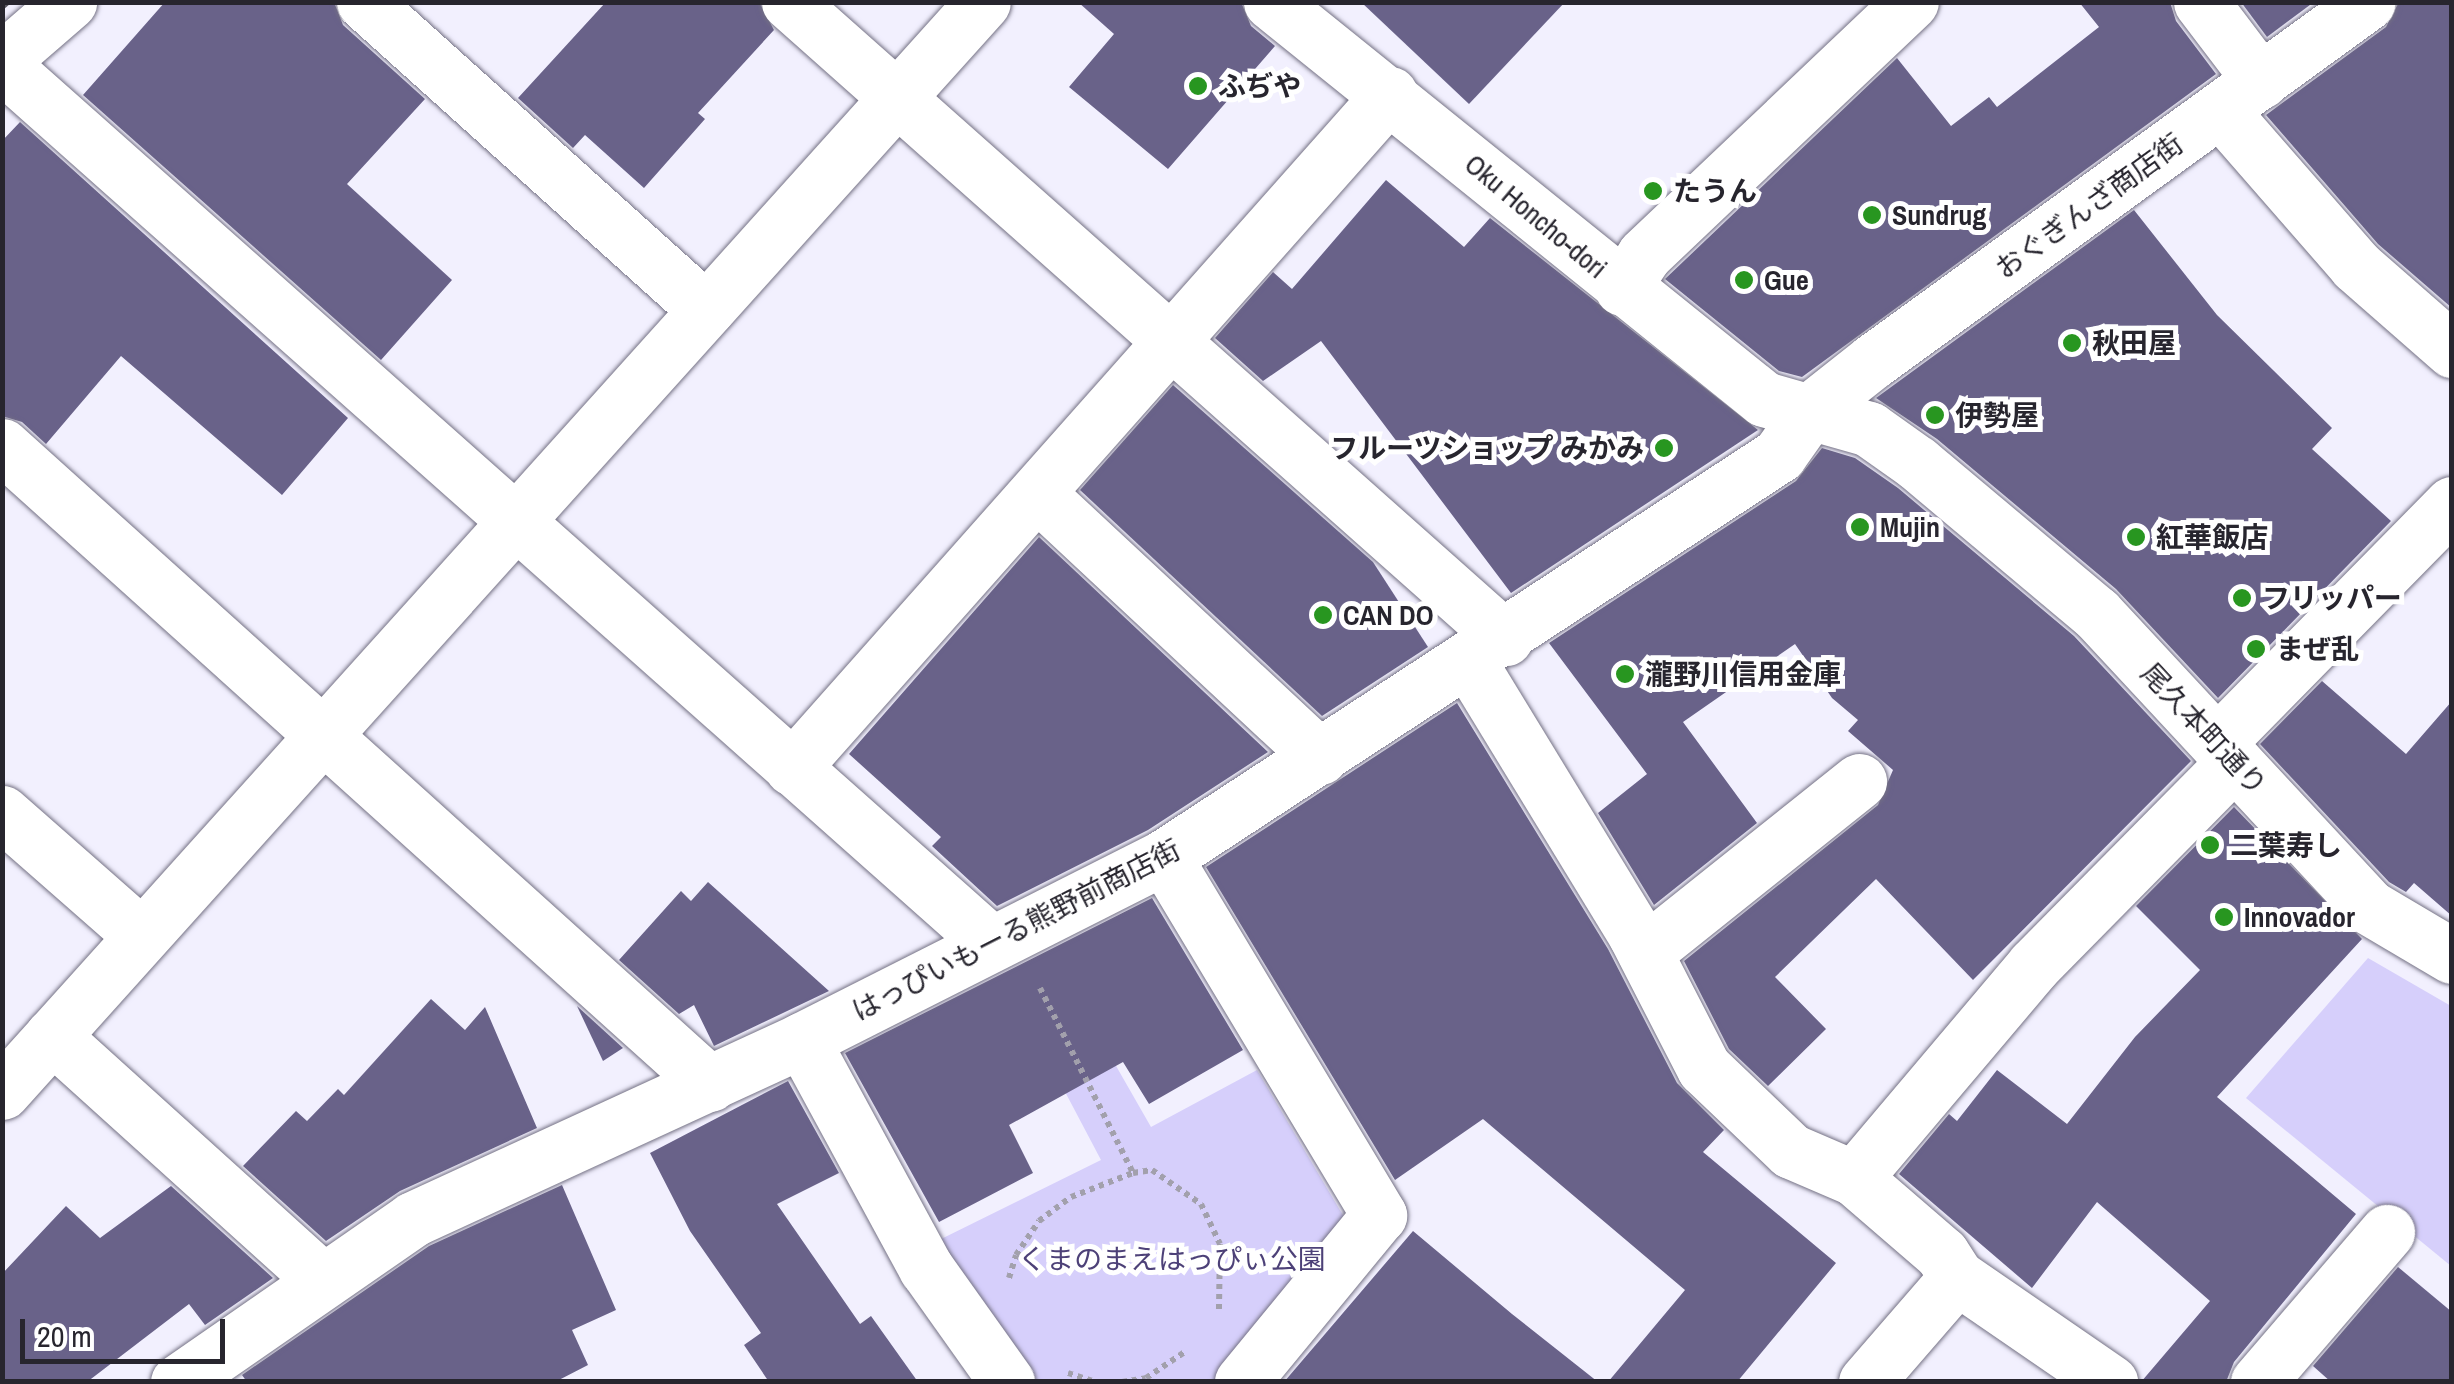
<!DOCTYPE html>
<html>
<head>
<meta charset="utf-8">
<style>
  body { margin:0 }
  #map { position:relative; width:2454px; height:1384px; overflow:hidden; background:#f2f0fe; font-family:"Archivo Narrow","Noto Sans JP",sans-serif }
  div>[style] { position:absolute }
  [style*='--x'] { left:calc(var(--x)*1px); top:calc(var(--y)*1px); width:calc(var(--w)*1px); rotate:calc(var(--a)*1deg) }
  .green>* { inset:0; background:#d6cffb }
  .building>* { inset:0; background:#696289 }
  .path>* { height:6px; margin-top:-3px; transform-origin:0; background:repeating-linear-gradient(90deg,#a2a0ac 0 5px,transparent 0 10px) }
  .roads { filter:drop-shadow(0 0 2px #747184) drop-shadow(0 0 2px #747184) }
  .minor>* { height:55px; margin:-27.5px; padding:0 27.5px; transform-origin:27.5px; border-radius:27.5px; background:#fff }
  .major>* { height:55px; margin:-27.5px; padding:0 27.5px; transform-origin:27.5px; border-radius:27.5px; background:#fff }
  .tram>* { height:2.5px; margin:-1.25px; padding:0 1.25px; transform-origin:1.25px; border-radius:1.25px; background:#585660 }
  .dots>* { width:28px; height:28px; translate:-50% -50%; box-sizing:border-box; border:5px solid #fff; border-radius:50% }
  span { translate:-50% -50%; white-space:nowrap; text-align:center; line-height:1.15; -webkit-text-stroke:10px #fff; paint-order:stroke }
  .poi-label { font-size:28px; color:#27252e; font-weight:700 }
  .left { translate:0 -50%; text-align:left }
  .right { translate:-100% -50%; text-align:right }
  .street-label { font-size:28px; color:#27252e }
  .park-label { font-size:28px; color:#4d4178 }
  .frame { position:absolute; inset:0; border:5px solid #27252e; pointer-events:none }
  .scale { position:absolute; left:20px; top:1319px; width:205px; height:45px; box-sizing:border-box; border:5px solid #27252e; border-top:0; padding-left:12px; font-size:30px; line-height:35px; white-space:nowrap; color:#27252e; -webkit-text-stroke:8px #fff; paint-order:stroke }
</style>
</head>
<body>
<div id="map">
  <div class="green">
    <i style="clip-path:polygon(1052px 954px,1151px 1127px,1257px 1070px,1350px 1227px,1229px 1382px,1038px 1381px,931px 1244px,1101px 1160px,1005px 978px)"></i>
    <i style="clip-path:polygon(2368px 958px,2451px 1006px,2451px 1266px,2246px 1098px)"></i>
  </div>
  <div class="building">
    <i style="clip-path:polygon(165px 2px,334px 2px,343px 25px,425px 99px,347px 184px,452px 280px,381px 360px,83px 95px)"></i>
    <i style="clip-path:polygon(759px 2px,774px 30px,698px 113px,705px 119px,644px 188px,585px 135px,573px 148px,518px 98px,605px 3px)"></i>
    <i style="clip-path:polygon(1078px 2px,1241px 2px,1251px 26px,1275px 46px,1168px 169px,1069px 87px,1114px 34px)"></i>
    <i style="clip-path:polygon(1361px 2px,1565px 2px,1469px 104px)"></i>
    <i style="clip-path:polygon(2079px 2px,2170px 2px,2176px 21px,2216px 74px,1802px 377px,1779px 371px,1665px 279px,1897px 58px,1951px 126px,1989px 97px,1997px 107px,2099px 27px)"></i>
    <i style="clip-path:polygon(2241px 2px,2314px 2px,2267px 37px)"></i>
    <i style="clip-path:polygon(2399px 2px,2452px 2px,2452px 308px,2378px 244px,2266px 115px,2386px 27px)"></i>
    <i style="clip-path:polygon(20px 122px,348px 418px,282px 495px,121px 356px,46px 444px,22px 422px,2px 416px,2px 141px)"></i>
    <i style="clip-path:polygon(1386px 180px,1464px 247px,1490px 218px,1758px 430px,1511px 593px,1321px 341px,1263px 381px,1215px 338px,1273px 272px,1292px 289px)"></i>
    <i style="clip-path:polygon(2134px 210px,2217px 315px,2332px 428px,2312px 449px,2391px 521px,2218px 698px,2116px 589px,1937px 439px,1876px 398px)"></i>
    <i style="clip-path:polygon(1173px 385px,1373px 562px,1428px 647px,1322px 716px,1080px 490px)"></i>
    <i style="clip-path:polygon(1822px 448px,1855px 458px,1898px 488px,2074px 636px,2191px 761px,1973px 980px,1876px 879px,1775px 977px,1826px 1029px,1768px 1086px,1729px 1049px,1684px 961px,1878px 805px,1893px 770px,1848px 731px,1858px 720px,1832px 698px,1795px 644px,1683px 722px,1757px 823px,1654px 905px,1598px 813px,1647px 774px,1549px 643px,1796px 481px)"></i>
    <i style="clip-path:polygon(1039px 537px,1268px 752px,1148px 830px,997px 906px,932px 846px,941px 837px,849px 754px)"></i>
    <i style="clip-path:polygon(2322px 681px,2406px 754px,2452px 701px,2452px 916px,2414px 883px,2406px 892px,2389px 882px,2260px 744px)"></i>
    <i style="clip-path:polygon(1457px 703px,1608px 949px,1677px 1083px,1724px 1130px,1703px 1152px,1836px 1263px,1737px 1382px,1608px 1382px,1685px 1290px,1483px 1119px,1395px 1180px,1206px 867px)"></i>
    <i style="clip-path:polygon(2234px 807px,2362px 939px,2217px 1097px,2356px 1214px,2234px 1362px,2226px 1382px,2141px 1382px,2210px 1301px,2097px 1202px,2032px 1288px,1899px 1174px,1949px 1114px,1957px 1121px,1997px 1070px,2067px 1124px,2135px 1037px,2200px 970px,2136px 906px)"></i>
    <i style="clip-path:polygon(708px 882px,829px 991px,714px 1046px,694px 1005px,679px 1014px,619px 960px,681px 891px,691px 901px)"></i>
    <i style="clip-path:polygon(1152px 898px,1243px 1050px,1149px 1104px,1123px 1062px,1009px 1125px,1033px 1173px,939px 1222px,845px 1053px)"></i>
    <i style="clip-path:polygon(431px 999px,465px 1030px,485px 1007px,537px 1128px,400px 1191px,326px 1241px,243px 1166px,296px 1111px,307px 1121px,338px 1089px,344px 1095px)"></i>
    <i style="clip-path:polygon(577px 1006px,623px 1048px,603px 1061px)"></i>
    <i style="clip-path:polygon(788px 1081px,839px 1173px,777px 1204px,860px 1324px,871px 1316px,918px 1382px,769px 1382px,744px 1345px,761px 1333px,690px 1231px,650px 1153px)"></i>
    <i style="clip-path:polygon(562px 1185px,616px 1310px,572px 1330px,588px 1365px,555px 1382px,247px 1382px,242px 1375px,429px 1246px)"></i>
    <i style="clip-path:polygon(171px 1186px,273px 1278px,205px 1325px,189px 1304px,87px 1382px,2px 1382px,2px 1274px,66px 1206px,100px 1238px)"></i>
    <i style="clip-path:polygon(1413px 1231px,1512px 1314px,1598px 1382px,1284px 1382px)"></i>
    <i style="clip-path:polygon(2398px 1267px,2452px 1312px,2452px 1382px,2331px 1382px,2313px 1366px)"></i>
  </div>
  <div class="path">
    <i style="--x:1040;--y:988;--w:207;--a:63.3"></i>
    <i style="--x:1133;--y:1173;--w:19;--a:-9"></i>
    <i style="--x:1152;--y:1170;--w:60;--a:34.8"></i>
    <i style="--x:1201;--y:1204;--w:44;--a:64.6"></i>
    <i style="--x:1220;--y:1244;--w:66;--a:90.9"></i>
    <i style="--x:1009;--y:1278;--w:24;--a:-73"></i>
    <i style="--x:1016;--y:1255;--w:41;--a:-55.9"></i>
    <i style="--x:1039;--y:1221;--w:40;--a:-37"></i>
    <i style="--x:1071;--y:1197;--w:66;--a:-21.2"></i>
    <i style="--x:1068;--y:1373;--w:28;--a:18"></i>
    <i style="--x:1122;--y:1382;--w:24;--a:-9"></i>
    <i style="--x:1146;--y:1378;--w:48;--a:-34"></i>
  </div>
  <div class="roads">
    <div class="minor">
      <i style="--x:364;--y:2;--w:460;--a:42"></i>
      <i style="--x:789;--y:2;--w:958;--a:41.61"></i>
      <i style="--x:1271;--y:2;--w:633;--a:38.84"></i>
      <i style="--x:1764;--y:399;--w:109;--a:15.9"></i>
      <i style="--x:1869;--y:429;--w:59;--a:35.3"></i>
      <i style="--x:1917;--y:463;--w:234;--a:40"></i>
      <i style="--x:2096;--y:613;--w:401;--a:47.1"></i>
      <i style="--x:2369;--y:907;--w:96;--a:30.6"></i>
      <i style="--x:2201;--y:2;--w:99;--a:52.8"></i>
      <i style="--x:2;--y:65;--w:1322;--a:41.6"></i>
      <i style="--x:2221;--y:111;--w:206;--a:48.9"></i>
      <i style="--x:2356;--y:266;--w:128;--a:41.2"></i>
      <i style="--x:1622;--y:288;--w:40;--a:-56"></i>
      <i style="--x:1644;--y:255;--w:368;--a:-43.5"></i>
      <i style="--x:2;--y:446;--w:953;--a:42.02"></i>
      <i style="--x:1037;--y:493;--w:387;--a:43"></i>
      <i style="--x:1469;--y:662;--w:319;--a:58.6"></i>
      <i style="--x:1635;--y:934;--w:151;--a:62.8"></i>
      <i style="--x:1704;--y:1068;--w:120;--a:43.7"></i>
      <i style="--x:1791;--y:1151;--w:69;--a:23.2"></i>
      <i style="--x:1854;--y:1178;--w:116;--a:40.8"></i>
      <i style="--x:1942;--y:1254;--w:27;--a:57"></i>
      <i style="--x:2217;--y:743;--w:335;--a:-45.5"></i>
      <i style="--x:792;--y:768;--w:901;--a:-48.42"></i>
      <i style="--x:2;--y:813;--w:185;--a:41.3"></i>
      <i style="--x:1164;--y:857;--w:418;--a:59"></i>
      <i style="--x:1379;--y:1215;--w:216;--a:129.4"></i>
      <i style="--x:1645;--y:952;--w:274;--a:-38.6"></i>
      <i style="--x:52;--y:1036;--w:365;--a:42.1"></i>
      <i style="--x:802;--y:1040;--w:260;--a:61.5"></i>
      <i style="--x:926;--y:1268;--w:140;--a:54.6"></i>
      <i style="--x:2;--y:1092;--w:1466;--a:-48.01"></i>
      <i style="--x:1854;--y:1178;--w:279;--a:-49.8"></i>
      <i style="--x:2034;--y:965;--w:285;--a:-45.4"></i>
      <i style="--x:178;--y:1382;--w:286;--a:-34.7"></i>
      <i style="--x:413;--y:1219;--w:428;--a:-24.7"></i>
      <i style="--x:802;--y:1040;--w:406;--a:-26.8"></i>
      <i style="--x:1164;--y:857;--w:735;--a:-33.17"></i>
      <i style="--x:1779;--y:455;--w:55;--a:-54.6"></i>
      <i style="--x:1811;--y:410;--w:79;--a:-38.3"></i>
      <i style="--x:1873;--y:361;--w:611;--a:-35.95"></i>
      <i style="--x:1866;--y:1382;--w:139;--a:-49.1"></i>
      <i style="--x:1957;--y:1277;--w:186;--a:34.5"></i>
      <i style="--x:2258;--y:1382;--w:198;--a:-49.3"></i>
    </div>
    <div class="major">
      <i style="--x:2;--y:60;--w:89;--a:-40.9"></i>
    </div>
  </div>
  <div class="tram">
    <i style="--x:2;--y:8;--w:9;--a:-41"></i>
  </div>
  <div class="dots">
    <i style="left:1198px;top:86px;background:#289620"></i>
    <i style="left:1653px;top:191px;background:#289620"></i>
    <i style="left:1872px;top:215px;background:#289620"></i>
    <i style="left:1744px;top:280px;background:#289620"></i>
    <i style="left:2072px;top:343px;background:#289620"></i>
    <i style="left:1935px;top:415px;background:#289620"></i>
    <i style="left:1664px;top:448px;background:#289620"></i>
    <i style="left:1860px;top:527px;background:#289620"></i>
    <i style="left:2136px;top:537px;background:#289620"></i>
    <i style="left:2242px;top:598px;background:#289620"></i>
    <i style="left:1323px;top:615px;background:#289620"></i>
    <i style="left:2256px;top:649px;background:#289620"></i>
    <i style="left:1625px;top:674px;background:#289620"></i>
    <i style="left:2210px;top:845px;background:#289620"></i>
    <i style="left:2224px;top:917px;background:#289620"></i>
  </div>
  <div class="poi-label">
    <span class="left" style="left:1218px;top:86px">ふぢや</span>
    <span class="left" style="left:1673px;top:191px">たうん</span>
    <span class="left" style="left:1892px;top:215px">Sundrug</span>
    <span class="left" style="left:1764px;top:280px">Gue</span>
    <span class="left" style="left:2092px;top:343px">秋田屋</span>
    <span class="left" style="left:1955px;top:415px">伊勢屋</span>
    <span class="right" style="left:1644px;top:448px">フルーツショップ みかみ</span>
    <span class="left" style="left:1880px;top:527px">Mujin</span>
    <span class="left" style="left:2156px;top:537px">紅華飯店</span>
    <span class="left" style="left:2262px;top:598px">フリッパー</span>
    <span class="left" style="left:1343px;top:615px">CAN DO</span>
    <span class="left" style="left:2276px;top:649px">まぜ乱</span>
    <span class="left" style="left:1645px;top:674px">瀧野川信用金庫</span>
    <span class="left" style="left:2230px;top:845px">二葉寿し</span>
    <span class="left" style="left:2244px;top:917px">Innovador</span>
  </div>
  <div class="street-label">
    <span style="left:2089px;top:206px;rotate:-36deg">おぐぎんざ商店街</span>
    <span style="left:1536px;top:216px;rotate:40deg">Oku Honcho-dori</span>
    <span style="left:2204px;top:729px;rotate:47deg">尾久本町通り</span>
    <span style="left:1016px;top:930px;rotate:-27deg">はっぴいもーる熊野前商店街</span>
  </div>
  <div class="park-label">
    <span style="left:1172px;top:1259px">くまのまえはっぴぃ公園</span>
  </div>
  <div class="frame"></div>
  <div class="scale">20 m</div>
</div>
</body>
</html>
